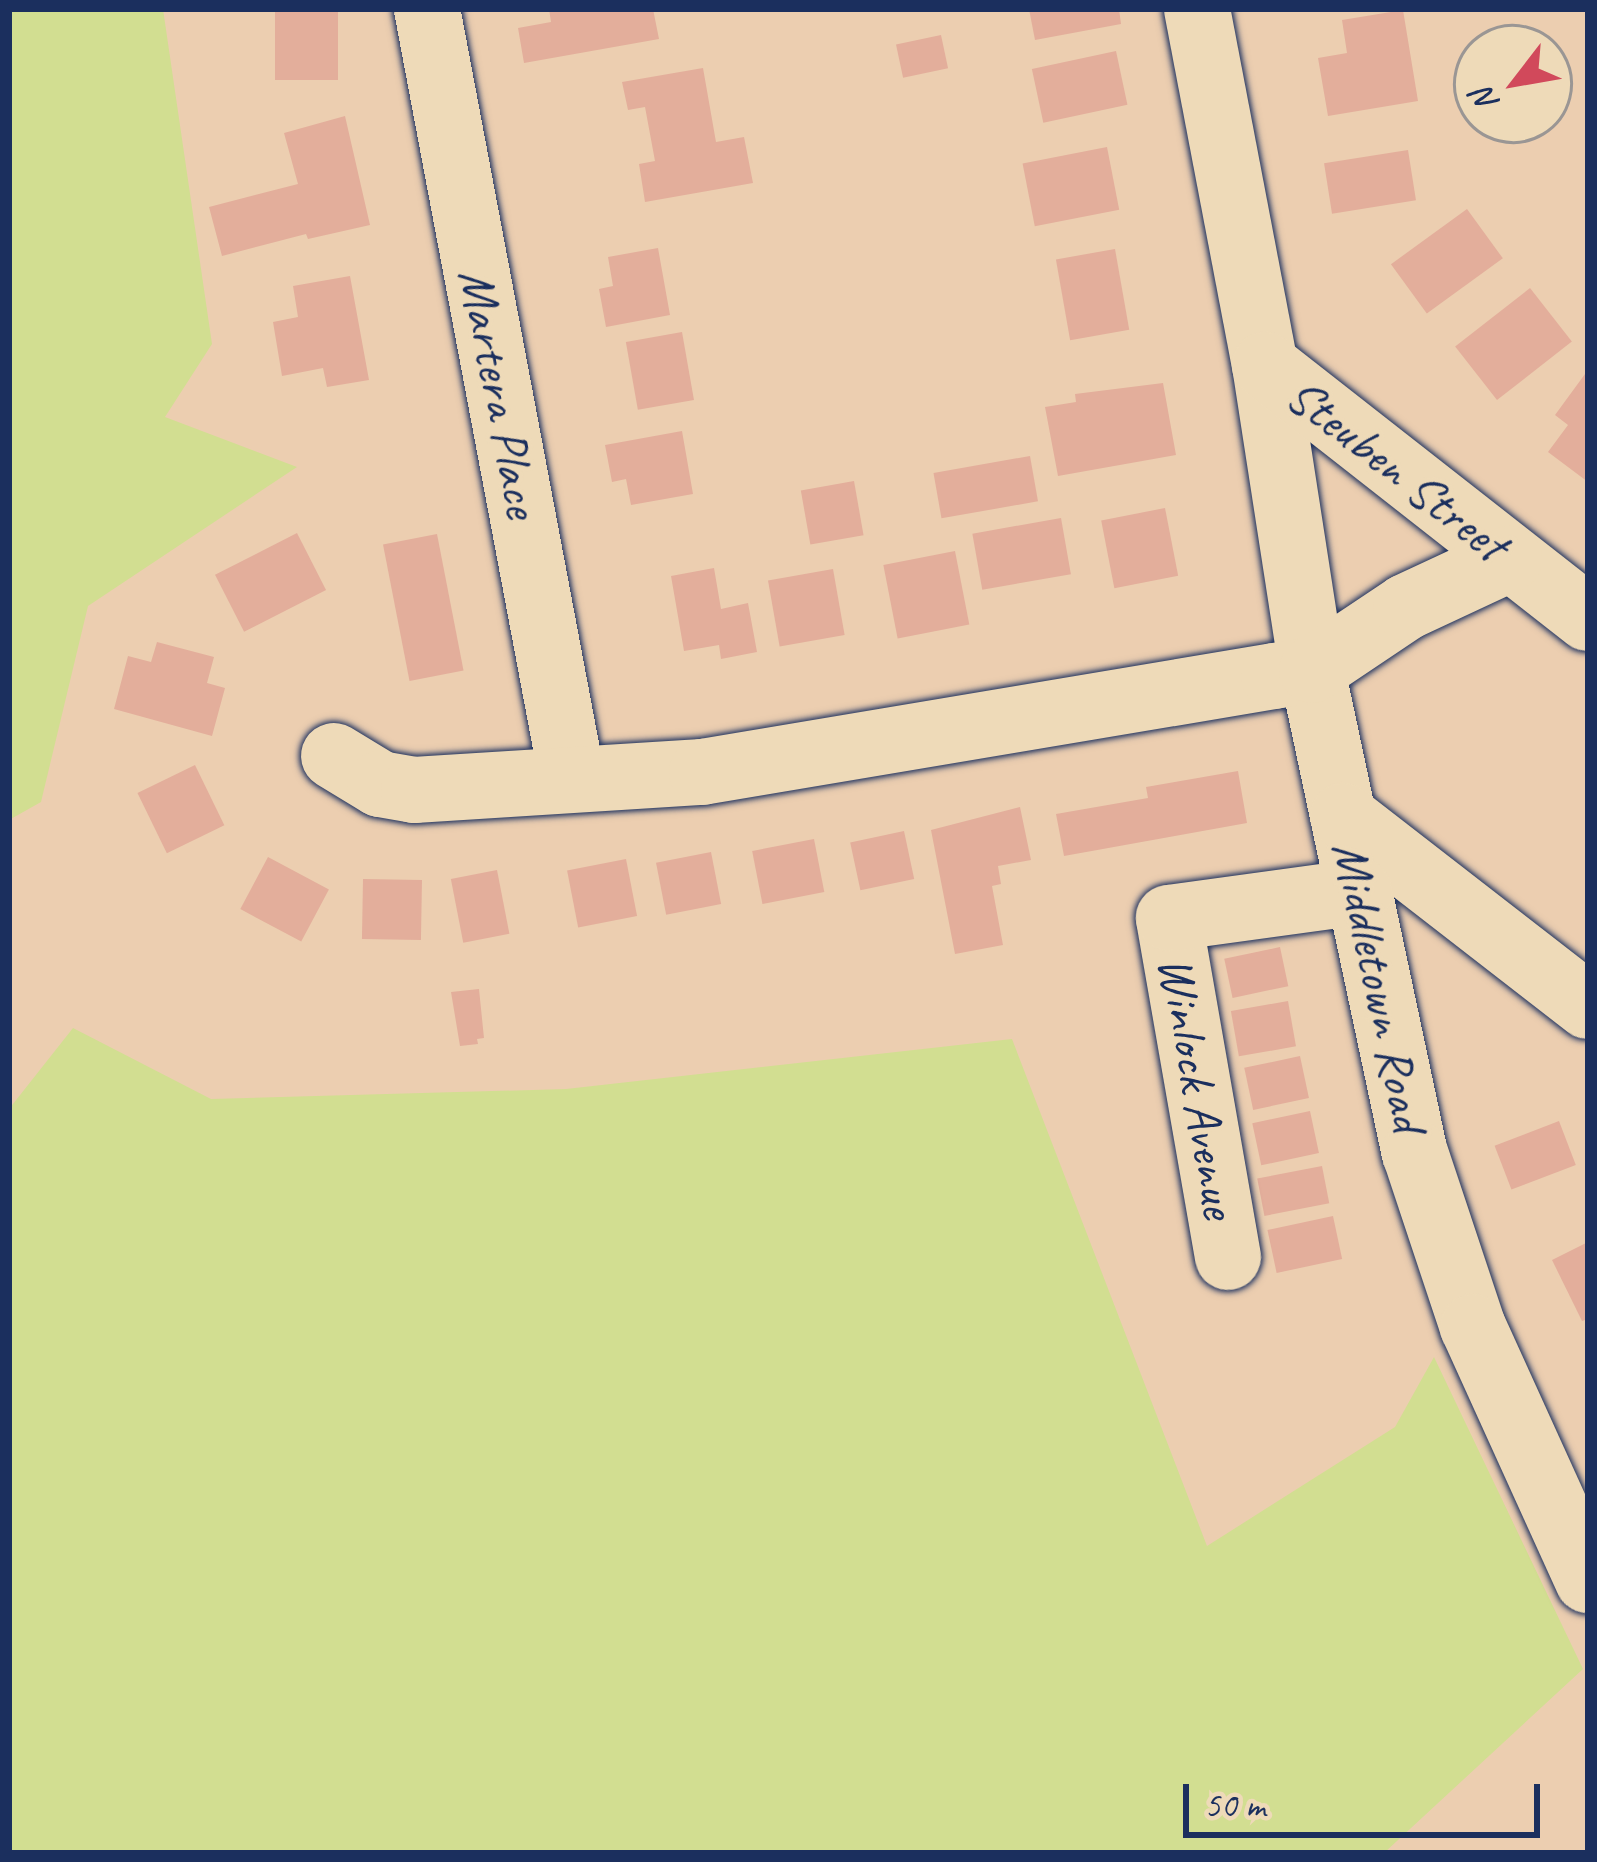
<!DOCTYPE html>
<html>
<head>
<meta charset="utf-8">
<style>
  body { margin:0 }
  #map { position:relative; width:1597px; height:1862px; overflow:hidden; background:#ecceb0; font-family:Caveat,sans-serif }
  div>[style] { position:absolute }
  [style*='--x'] { left:calc(var(--x)*1px); top:calc(var(--y)*1px); width:calc(var(--w)*1px); rotate:calc(var(--a)*1deg) }
  .green>* { inset:0; background:#d2de91 }
  .building>* { inset:0; background:#e3ae9b; transform-origin:0 0 }
  .roads { filter:drop-shadow(0 0 3px #1b2f5e) drop-shadow(0 0 3px #1b2f5e) }
  .minor>* { height:66px; margin:-33px; padding:0 33px; transform-origin:33px; border-radius:33px; background:#eedab8 }
  span { translate:-50% -50%; white-space:nowrap; text-align:center; line-height:1.15; -webkit-text-stroke:9px #eedab8; paint-order:stroke }
  .street-label { font-size:51px; color:#1b2f5e }
  .frame { position:absolute; inset:0; border:12px solid #1b2f5e; pointer-events:none }
  .north { position:absolute; left:1453px; top:24px; width:120px; height:120px; box-sizing:border-box; background:#eedab8; border:3px solid #9a9694; border-radius:50%; rotate:239deg; font-size:33px; font-weight:700; line-height:48px; text-align:center; color:#1b2f5e }
  .north::after { content:''; display:block; margin:auto; width:42px; height:54px; background:#d1495b; clip-path:polygon(50% 0,100% 100%,50% 72%,0 100%) }
  .scale { position:absolute; left:1183px; top:1784px; width:357px; height:54px; box-sizing:border-box; border:6px solid #1b2f5e; border-top:0; padding-left:15px; font-size:36px; line-height:42px; white-space:nowrap; color:#1b2f5e; -webkit-text-stroke:9px #eedab8; paint-order:stroke }
</style>
</head>
<body>
<div id="map">
  <div class="green">
    <i style="clip-path:polygon(9px 9px,163px 9px,212px 344px,165px 417px,297px 467px,88px 606px,41px 802px,9px 820px)"></i>
    <i style="clip-path:polygon(73px 1028px,211px 1099px,566px 1089px,1012px 1039px,1207px 1546px,1395px 1427px,1434px 1357px,1583px 1669px,1384px 1853px,9px 1853px,9px 1109px)"></i>
  </div>
  <div class="building">
    <i style="left:275px;top:9px;width:63px;height:71px"></i>
    <i style="clip-path:polygon(549px 9px,653px 9px,659px 39px,524px 63px,518px 28px,551px 22px)"></i>
    <i style="clip-path:polygon(1029px 9px,1119px 9px,1121px 24px,1035px 40px)"></i>
    <i style="clip-path:polygon(1403px 10px,1418px 101px,1328px 116px,1318px 58px,1347px 53px,1342px 20px)"></i>
    <i style="left:941px;top:35px;width:34px;height:46px;rotate:78deg"></i>
    <i style="left:1116px;top:51px;width:55px;height:86px;rotate:78deg"></i>
    <i style="clip-path:polygon(703px 68px,716px 142px,744px 137px,753px 183px,645px 202px,639px 164px,655px 161px,645px 107px,628px 110px,622px 82px)"></i>
    <i style="clip-path:polygon(345px 116px,370px 225px,308px 239px,306px 234px,222px 256px,209px 207px,298px 184px,284px 133px)"></i>
    <i style="left:1107px;top:147px;width:64px;height:86px;rotate:79deg"></i>
    <i style="left:1408px;top:150px;width:51px;height:85px;rotate:81deg"></i>
    <i style="left:1467px;top:209px;width:61px;height:94px;rotate:54deg"></i>
    <i style="clip-path:polygon(658px 248px,670px 315px,606px 327px,599px 289px,613px 286px,608px 257px)"></i>
    <i style="left:1115px;top:249px;width:82px;height:60px;rotate:80deg"></i>
    <i style="clip-path:polygon(350px 276px,369px 380px,327px 387px,323px 368px,282px 376px,273px 322px,298px 317px,293px 286px)"></i>
    <i style="left:1530px;top:288px;width:68px;height:95px;rotate:52deg"></i>
    <i style="left:682px;top:332px;width:69px;height:57px;rotate:80deg"></i>
    <i style="clip-path:polygon(1585px 374px,1588px 376px,1588px 482px,1548px 452px,1568px 425px,1555px 415px)"></i>
    <i style="clip-path:polygon(1163px 383px,1176px 455px,1058px 476px,1045px 407px,1076px 402px,1075px 394px)"></i>
    <i style="clip-path:polygon(682px 431px,693px 494px,631px 505px,626px 479px,612px 482px,605px 445px)"></i>
    <i style="left:1030px;top:456px;width:46px;height:98px;rotate:80deg"></i>
    <i style="left:854px;top:481px;width:55px;height:54px;rotate:80deg"></i>
    <i style="left:1165px;top:508px;width:69px;height:65px;rotate:79deg"></i>
    <i style="left:1061px;top:518px;width:57px;height:90px;rotate:80deg"></i>
    <i style="left:297px;top:533px;width:64px;height:92px;rotate:63deg"></i>
    <i style="left:437px;top:534px;width:139px;height:55px;rotate:79deg"></i>
    <i style="left:955px;top:551px;width:75px;height:73px;rotate:79deg"></i>
    <i style="clip-path:polygon(714px 568px,721px 609px,748px 603px,757px 652px,721px 659px,719px 645px,684px 651px,671px 576px)"></i>
    <i style="left:833px;top:569px;width:67px;height:66px;rotate:80deg"></i>
    <i style="clip-path:polygon(157px 642px,214px 657px,207px 683px,225px 688px,212px 736px,114px 709px,128px 656px,151px 662px)"></i>
    <i style="left:195px;top:765px;width:67px;height:64px;rotate:64deg"></i>
    <i style="clip-path:polygon(1238px 771px,1247px 823px,1064px 856px,1056px 814px,1148px 798px,1146px 787px)"></i>
    <i style="clip-path:polygon(1020px 807px,1031px 860px,998px 866px,1001px 884px,992px 886px,1003px 945px,955px 954px,931px 830px)"></i>
    <i style="left:904px;top:831px;width:49px;height:55px;rotate:78deg"></i>
    <i style="left:814px;top:839px;width:54px;height:63px;rotate:79deg"></i>
    <i style="left:711px;top:852px;width:53px;height:56px;rotate:79deg"></i>
    <i style="left:268px;top:857px;width:69px;height:59px;rotate:28deg"></i>
    <i style="left:626px;top:859px;width:58px;height:60px;rotate:79deg"></i>
    <i style="left:497px;top:870px;width:65px;height:47px;rotate:79deg"></i>
    <i style="left:363px;top:879px;width:59px;height:60px;rotate:1deg"></i>
    <i style="left:1280px;top:947px;width:40px;height:57px;rotate:78deg"></i>
    <i style="clip-path:polygon(479px 989px,484px 1038px,477px 1039px,478px 1044px,460px 1046px,451px 992px)"></i>
    <i style="left:1288px;top:1001px;width:46px;height:58px;rotate:80deg"></i>
    <i style="left:1300px;top:1056px;width:43px;height:57px;rotate:78deg"></i>
    <i style="left:1310px;top:1111px;width:43px;height:59px;rotate:78deg"></i>
    <i style="left:1559px;top:1121px;width:47px;height:69px;rotate:69deg"></i>
    <i style="left:1322px;top:1166px;width:38px;height:66px;rotate:79deg"></i>
    <i style="left:1333px;top:1216px;width:44px;height:67px;rotate:78deg"></i>
    <i style="clip-path:polygon(1588px 1242px,1588px 1319px,1582px 1321px,1552px 1260px)"></i>
  </div>
  <div class="roads">
    <div class="minor">
      <i style="--x:427;--y:9;--w:783;--a:79.32"></i>
      <i style="--x:1197;--y:9;--w:362;--a:79.2"></i>
      <i style="--x:1265;--y:365;--w:309;--a:81.2"></i>
      <i style="--x:1312;--y:670;--w:494;--a:78"></i>
      <i style="--x:1415;--y:1153;--w:183;--a:71.6"></i>
      <i style="--x:1473;--y:1327;--w:278;--a:65.6"></i>
      <i style="--x:1265;--y:365;--w:410;--a:38.1"></i>
      <i style="--x:334;--y:756;--w:54;--a:31.3"></i>
      <i style="--x:380;--y:784;--w:35;--a:10"></i>
      <i style="--x:414;--y:790;--w:289;--a:-3.6"></i>
      <i style="--x:702;--y:772;--w:580;--a:-9.53"></i>
      <i style="--x:1274;--y:676;--w:38;--a:-9"></i>
      <i style="--x:1312;--y:670;--w:113;--a:-33.8"></i>
      <i style="--x:1406;--y:607;--w:114;--a:-25"></i>
      <i style="--x:1343;--y:816;--w:310;--a:37.8"></i>
      <i style="--x:1228;--y:1257;--w:344;--a:-99.9"></i>
      <i style="--x:1169;--y:918;--w:192;--a:-7.8"></i>
    </div>
  </div>
  <div class="street-label">
    <span style="left:500px;top:393px;rotate:79deg">Martera Place</span>
    <span style="left:1397px;top:469px;rotate:38deg">Steuben Street</span>
    <span style="left:1380px;top:986px;rotate:78deg">Middletown Road</span>
    <span style="left:1198px;top:1087px;rotate:80deg">Winlock Avenue</span>
  </div>
  <div class="frame"></div>
  <div class="north">N</div>
  <div class="scale">50 m</div>
</div>
</body>
</html>
